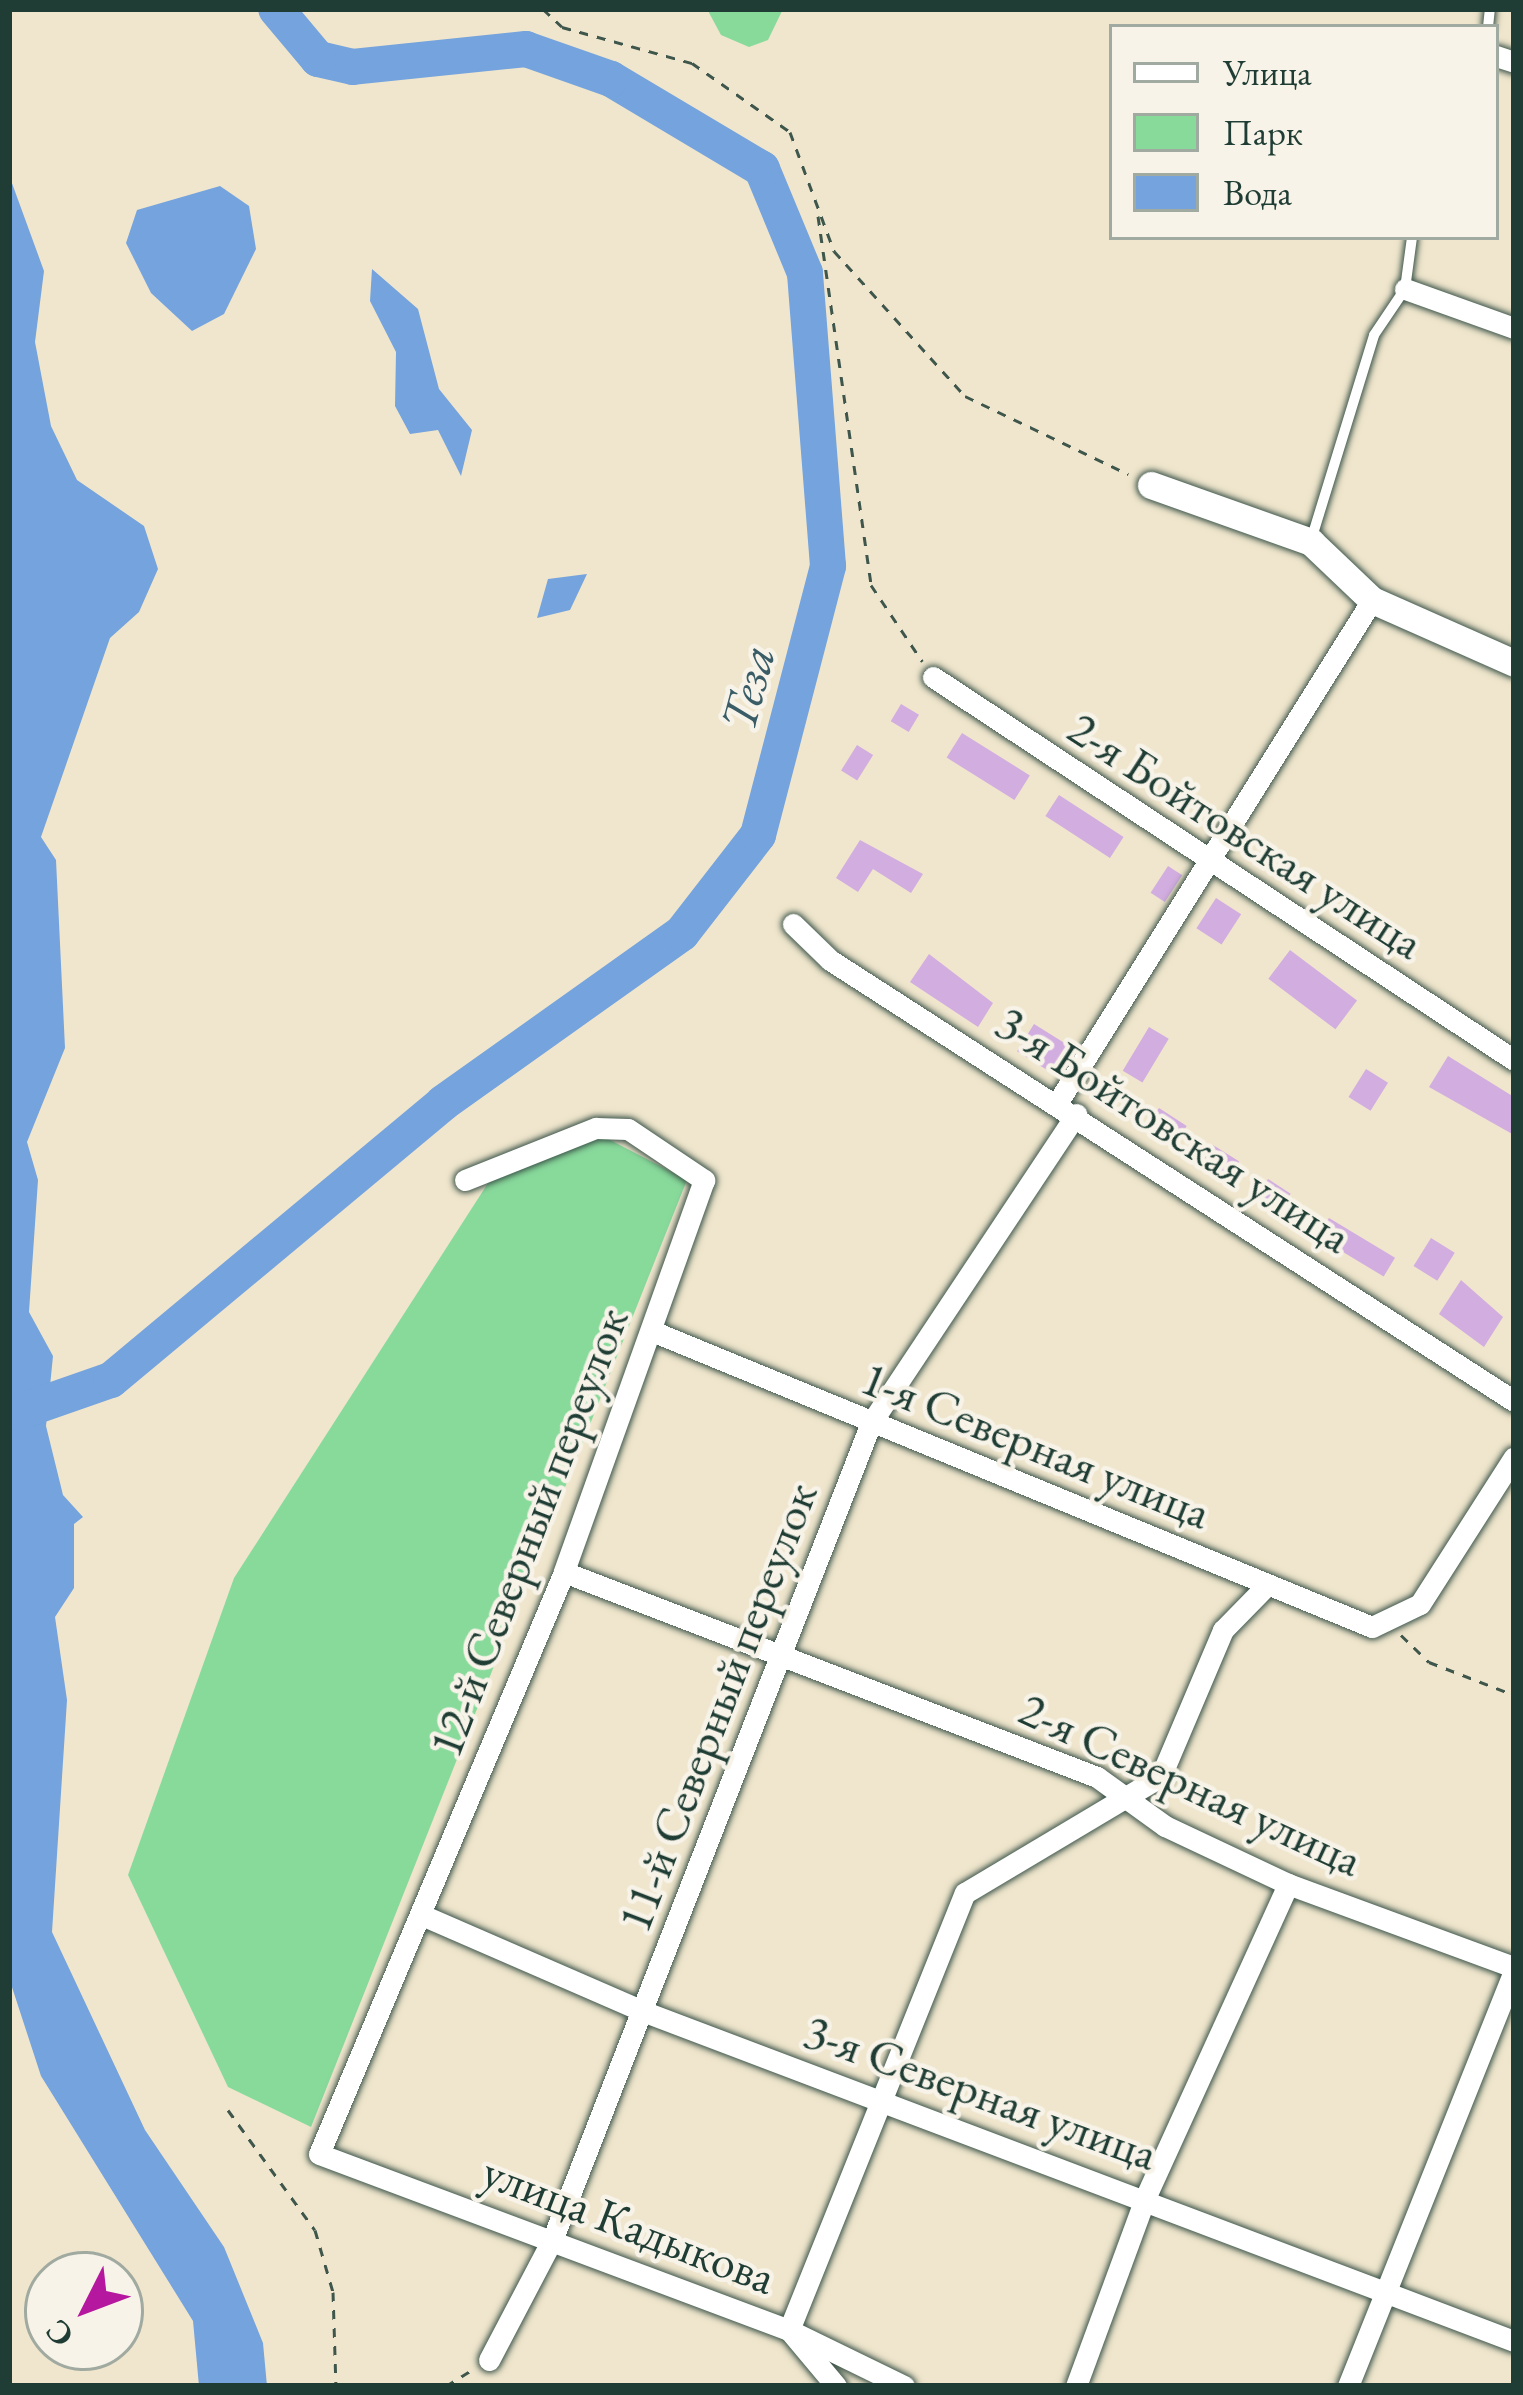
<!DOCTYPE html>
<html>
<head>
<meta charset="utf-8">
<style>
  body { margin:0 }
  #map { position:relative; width:1523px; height:2395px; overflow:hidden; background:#f0e6cd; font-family:"EB Garamond",serif }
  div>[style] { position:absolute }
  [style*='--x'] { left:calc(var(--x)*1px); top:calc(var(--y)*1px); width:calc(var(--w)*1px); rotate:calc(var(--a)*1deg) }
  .green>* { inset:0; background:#88da9b }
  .water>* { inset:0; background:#74a3dd }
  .river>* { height:36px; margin:-18px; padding:0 18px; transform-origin:18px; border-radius:18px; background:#74a3dd }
  .building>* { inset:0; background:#d2ade0; transform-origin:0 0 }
  .path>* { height:3px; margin-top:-1.5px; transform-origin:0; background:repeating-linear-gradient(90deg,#3e564b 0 9px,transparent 0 18px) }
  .roads { filter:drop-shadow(0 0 3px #3e564b) drop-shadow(0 0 3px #3e564b) }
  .lane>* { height:10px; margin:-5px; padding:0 5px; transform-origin:5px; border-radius:5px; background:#fff }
  .street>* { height:21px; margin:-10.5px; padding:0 10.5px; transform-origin:10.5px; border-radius:10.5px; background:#fff }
  .secondary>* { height:27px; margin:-13.5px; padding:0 13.5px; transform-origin:13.5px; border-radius:13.5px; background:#fff }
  span { translate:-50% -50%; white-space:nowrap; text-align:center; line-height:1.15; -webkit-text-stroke:9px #f7f3e8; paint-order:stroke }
  .street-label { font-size:48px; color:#1f3d34 }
  .water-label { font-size:51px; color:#395c67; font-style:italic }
  .frame { position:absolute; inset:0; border:12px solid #1f3d34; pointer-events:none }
  .legend { position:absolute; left:1109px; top:24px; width:390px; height:216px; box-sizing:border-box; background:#f7f3e8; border:3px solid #a1aaa0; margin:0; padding:15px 21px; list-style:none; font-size:36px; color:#1f3d34 }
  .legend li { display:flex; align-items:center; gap:24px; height:60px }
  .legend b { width:60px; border:3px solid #a1aaa0 }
  .north { position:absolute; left:24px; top:2251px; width:120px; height:120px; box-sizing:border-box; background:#f7f3e8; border:3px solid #a1aaa0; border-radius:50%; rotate:228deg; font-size:33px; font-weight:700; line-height:48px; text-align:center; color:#1f3d34 }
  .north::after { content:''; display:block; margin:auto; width:42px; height:54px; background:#b5179e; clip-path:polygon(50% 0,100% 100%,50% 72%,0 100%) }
</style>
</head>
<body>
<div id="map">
  <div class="green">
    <i style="clip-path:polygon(707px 9px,783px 9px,768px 40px,749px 47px,721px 35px)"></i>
    <i style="clip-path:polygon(591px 1130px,687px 1180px,311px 2127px,228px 2087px,128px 1875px,234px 1578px,499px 1166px)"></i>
  </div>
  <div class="water">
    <i style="clip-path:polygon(9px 175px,44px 271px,35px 342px,51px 426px,77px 480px,144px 526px,158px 569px,139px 612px,110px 638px,41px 837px,56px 860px,65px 1048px,27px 1142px,38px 1180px,29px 1312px,53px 1356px,46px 1426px,63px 1495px,83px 1517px,74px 1524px,74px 1588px,55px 1617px,67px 1700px,52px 1932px,145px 2130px,224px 2247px,263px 2343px,267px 2386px,199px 2386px,193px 2321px,41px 2076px,9px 1978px)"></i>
    <i style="clip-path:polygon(220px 186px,249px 206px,256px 249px,224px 314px,192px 331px,151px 293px,126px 243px,137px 210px)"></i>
    <i style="clip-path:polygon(372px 269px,418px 309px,439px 389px,472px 430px,461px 476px,438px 430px,410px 434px,395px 406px,396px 352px,370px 301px)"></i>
    <i style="clip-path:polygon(587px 574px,570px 610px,537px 618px,548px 579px)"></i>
  </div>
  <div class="river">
    <i style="--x:19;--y:1412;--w:97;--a:-19.2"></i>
    <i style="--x:111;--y:1380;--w:432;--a:-39.8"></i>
    <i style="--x:443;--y:1103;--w:293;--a:-35.4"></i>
    <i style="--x:682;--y:933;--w:124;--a:-52.2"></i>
    <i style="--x:758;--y:835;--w:278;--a:-75.4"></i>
    <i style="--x:828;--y:566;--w:294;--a:-94.5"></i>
    <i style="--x:805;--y:273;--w:113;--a:-112.5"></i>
    <i style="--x:762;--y:169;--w:176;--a:-149.2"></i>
    <i style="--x:611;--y:79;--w:90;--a:-160.6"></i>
    <i style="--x:526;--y:49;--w:174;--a:174.1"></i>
    <i style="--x:353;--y:67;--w:36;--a:-167"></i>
    <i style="--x:318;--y:59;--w:65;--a:-130"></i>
  </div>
  <div class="building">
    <i style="left:901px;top:704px;width:21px;height:20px;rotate:31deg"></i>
    <i style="left:962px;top:733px;width:80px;height:29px;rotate:32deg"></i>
    <i style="left:857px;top:745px;width:19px;height:30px;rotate:32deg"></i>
    <i style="left:1059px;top:795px;width:77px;height:25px;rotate:33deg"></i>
    <i style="clip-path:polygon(860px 840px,923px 874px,911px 893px,873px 869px,858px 892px,836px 878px)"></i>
    <i style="left:1168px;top:866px;width:17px;height:32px;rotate:33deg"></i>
    <i style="left:1216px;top:898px;width:30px;height:36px;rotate:33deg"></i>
    <i style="left:1290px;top:950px;width:84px;height:36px;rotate:37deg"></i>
    <i style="clip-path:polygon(929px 954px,993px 1003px,978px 1027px,910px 982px)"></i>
    <i style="left:1034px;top:1024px;width:45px;height:32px;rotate:32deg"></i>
    <i style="left:1149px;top:1027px;width:23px;height:51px;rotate:31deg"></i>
    <i style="clip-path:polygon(1448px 1056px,1514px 1097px,1514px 1135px,1429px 1087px)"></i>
    <i style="left:1366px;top:1069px;width:26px;height:33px;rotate:32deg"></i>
    <i style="left:1159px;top:1108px;width:33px;height:23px;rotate:33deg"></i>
    <i style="left:1213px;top:1145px;width:31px;height:23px;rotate:32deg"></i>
    <i style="left:1268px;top:1179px;width:27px;height:23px;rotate:33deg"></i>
    <i style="left:1329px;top:1218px;width:77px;height:22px;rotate:31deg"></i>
    <i style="left:1431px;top:1238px;width:28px;height:33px;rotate:32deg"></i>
    <i style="clip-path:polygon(1461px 1280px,1503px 1317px,1484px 1347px,1439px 1314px)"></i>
  </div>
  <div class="path">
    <i style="--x:543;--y:9;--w:26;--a:43"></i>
    <i style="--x:562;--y:27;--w:135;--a:15.5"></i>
    <i style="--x:692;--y:63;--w:120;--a:35.1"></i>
    <i style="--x:790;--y:132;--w:127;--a:69.7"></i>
    <i style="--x:834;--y:251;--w:195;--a:47.9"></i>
    <i style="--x:965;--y:396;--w:181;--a:25.6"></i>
    <i style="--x:818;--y:216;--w:373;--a:81.8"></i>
    <i style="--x:871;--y:585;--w:92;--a:56.1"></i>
    <i style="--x:1401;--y:1635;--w:39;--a:44"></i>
    <i style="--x:1429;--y:1662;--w:91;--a:21.2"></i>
    <i style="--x:228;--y:2110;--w:148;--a:54.1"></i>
    <i style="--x:315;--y:2230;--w:65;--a:73.8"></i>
    <i style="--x:333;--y:2292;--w:94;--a:88.2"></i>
    <i style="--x:446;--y:2386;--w:28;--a:-32"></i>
  </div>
  <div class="roads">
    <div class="lane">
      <i style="--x:1488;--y:27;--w:18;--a:-84"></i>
      <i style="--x:1312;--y:537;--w:211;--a:-72.9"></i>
      <i style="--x:1374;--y:335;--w:55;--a:-56"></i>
      <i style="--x:1405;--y:289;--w:52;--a:-82.3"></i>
    </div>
    <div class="street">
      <i style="--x:1496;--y:56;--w:19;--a:18"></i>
      <i style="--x:1405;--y:289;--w:116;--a:19.7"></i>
      <i style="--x:933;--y:677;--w:696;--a:33.39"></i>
      <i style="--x:793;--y:924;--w:52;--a:44.2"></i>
      <i style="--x:830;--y:960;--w:814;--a:32.81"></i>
      <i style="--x:1058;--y:1102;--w:592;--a:-57.97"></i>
      <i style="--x:465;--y:1180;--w:141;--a:-21.7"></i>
      <i style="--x:596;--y:1128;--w:32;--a:2"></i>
      <i style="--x:628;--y:1129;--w:92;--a:33.9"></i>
      <i style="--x:704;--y:1180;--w:416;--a:109.7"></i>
      <i style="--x:564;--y:1572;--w:631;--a:112.83"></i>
      <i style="--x:319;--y:2154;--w:502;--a:20.53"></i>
      <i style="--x:789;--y:2330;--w:128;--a:26"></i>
      <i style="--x:652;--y:1331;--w:778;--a:22.35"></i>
      <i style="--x:1372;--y:1627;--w:53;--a:-25.6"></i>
      <i style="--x:1420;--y:1604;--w:174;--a:-57.4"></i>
      <i style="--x:564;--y:1572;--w:571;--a:21.04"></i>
      <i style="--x:1097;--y:1777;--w:84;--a:35.8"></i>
      <i style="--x:1165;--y:1826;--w:136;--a:25.2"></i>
      <i style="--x:1288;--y:1884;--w:241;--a:20.2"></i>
      <i style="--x:422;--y:1915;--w:243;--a:23.5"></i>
      <i style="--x:645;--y:2012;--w:929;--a:20.74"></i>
      <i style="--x:489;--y:2360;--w:138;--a:-62.3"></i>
      <i style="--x:553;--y:2238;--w:875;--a:-68.69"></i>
      <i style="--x:871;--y:1423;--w:371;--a:-56.4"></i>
      <i style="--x:836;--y:2386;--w:73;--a:-130"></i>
      <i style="--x:789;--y:2330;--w:471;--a:-68.1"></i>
      <i style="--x:965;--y:1893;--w:228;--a:-30.8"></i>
      <i style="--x:1161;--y:1776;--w:159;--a:-67"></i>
      <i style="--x:1223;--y:1630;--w:63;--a:-45.6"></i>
      <i style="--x:1076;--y:2386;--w:202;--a:-69.8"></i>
      <i style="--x:1146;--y:2196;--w:343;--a:-65.5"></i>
      <i style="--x:1348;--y:2386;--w:447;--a:-68.2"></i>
    </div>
    <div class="secondary">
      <i style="--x:1151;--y:485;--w:170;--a:19.6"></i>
      <i style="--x:1311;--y:542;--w:84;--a:43.6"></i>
      <i style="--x:1372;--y:600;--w:155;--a:23.9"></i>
    </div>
  </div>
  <div class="street-label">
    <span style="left:1246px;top:835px;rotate:33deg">2-я Бойтовская улица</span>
    <span style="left:1174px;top:1129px;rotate:33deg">3-я Бойтовская улица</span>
    <span style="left:1036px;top:1445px;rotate:22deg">1-я Северная улица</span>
    <span style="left:528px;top:1532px;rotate:-69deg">12-й Северный переулок</span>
    <span style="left:717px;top:1707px;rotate:-69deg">11-й Северный переулок</span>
    <span style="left:1191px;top:1784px;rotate:25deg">2-я Северная улица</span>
    <span style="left:981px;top:2092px;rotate:20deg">3-я Северная улица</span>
    <span style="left:629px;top:2224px;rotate:21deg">улица Кадыкова</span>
  </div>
  <div class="water-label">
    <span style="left:747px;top:688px;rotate:-75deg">Теза</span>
  </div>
  <div class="frame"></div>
  <ul class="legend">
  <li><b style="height:15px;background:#fff"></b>Улица</li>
  <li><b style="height:33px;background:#88da9b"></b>Парк</li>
  <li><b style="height:33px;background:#74a3dd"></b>Вода</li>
  </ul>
  <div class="north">С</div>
</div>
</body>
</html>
